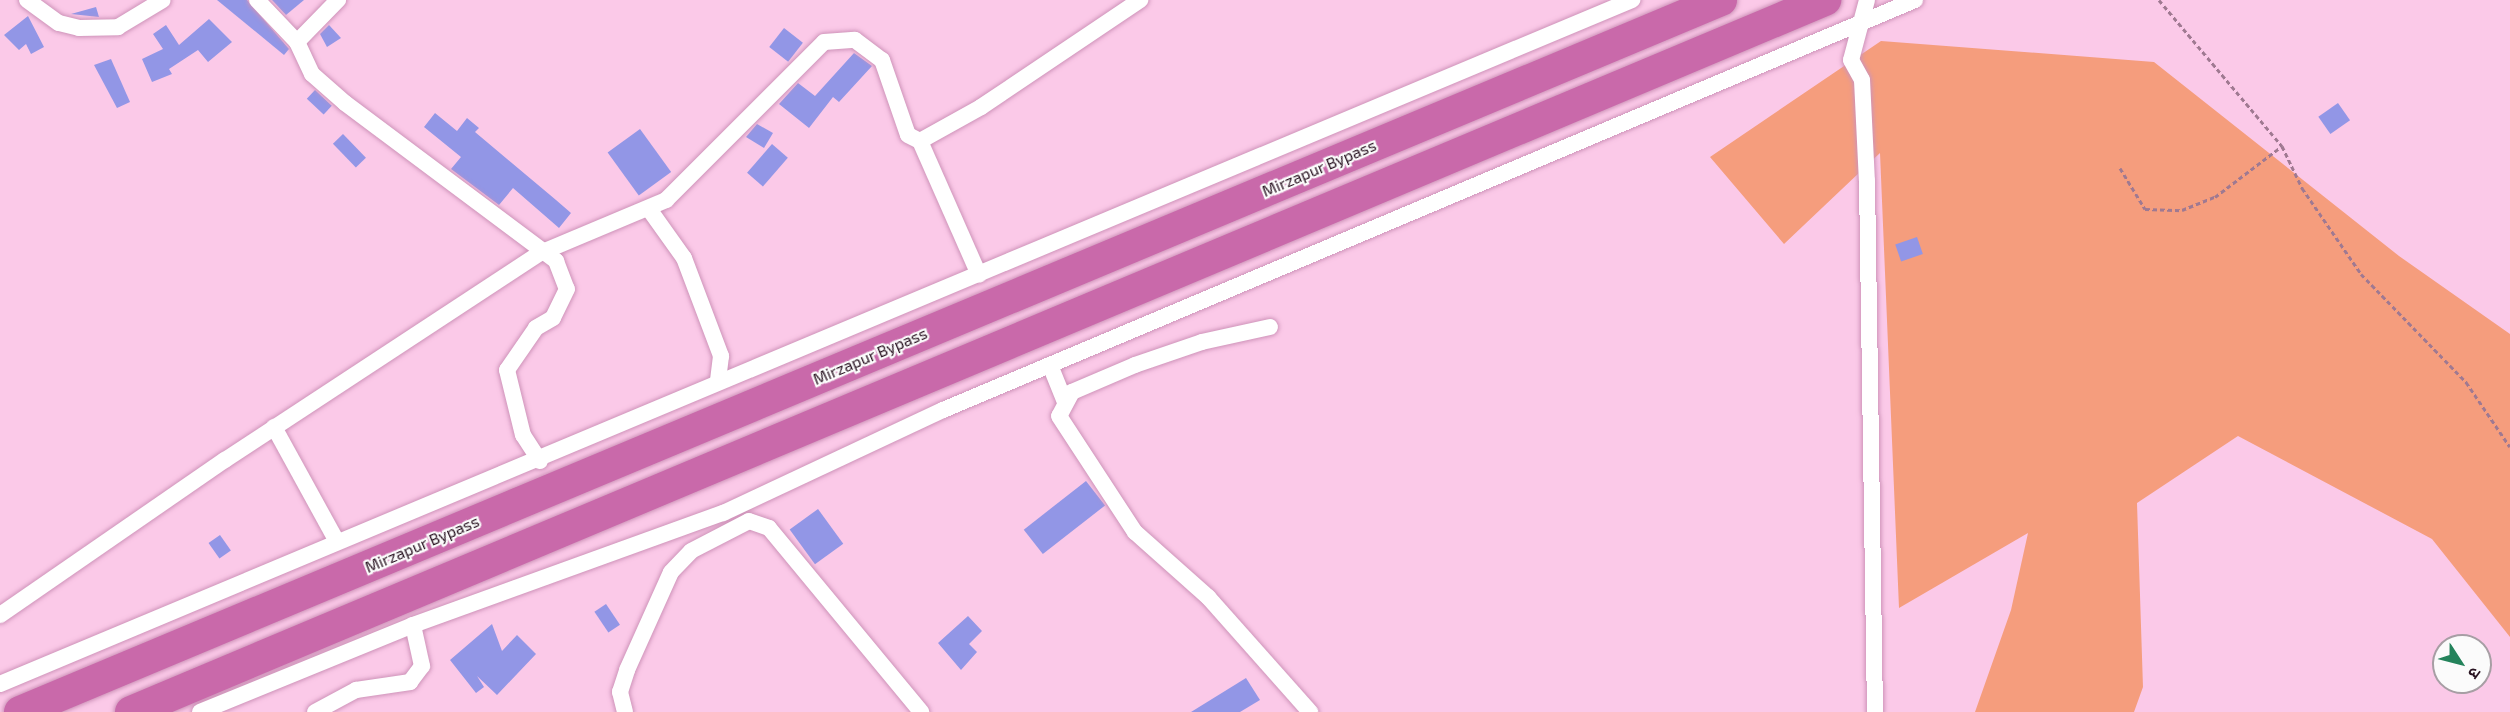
<!DOCTYPE html>
<html>
<head>
<meta charset="utf-8">
<style>
  body { margin:0 }
  #map { position:relative; width:2510px; height:712px; overflow:hidden; background:#fbc9e8; font-family:"Exo 2","Noto Sans Devanagari",sans-serif }
  div>[style] { position:absolute }
  [style*='--x'] { left:calc(var(--x)*1px); top:calc(var(--y)*1px); width:calc(var(--w)*1px); rotate:calc(var(--a)*1deg) }
  .green>* { inset:0; background:#f59d7d }
  .building>* { inset:0; background:#9296e6; transform-origin:0 0 }
  .path>* { height:3px; margin-top:-1.5px; transform-origin:0; background:repeating-linear-gradient(90deg,#9f7991 0 4.5px,transparent 0 7.5px) }
  .roads { filter:drop-shadow(0 0 2px #ce93b9) drop-shadow(0 0 2px #ce93b9) }
  .street>* { height:16px; margin:-8px; padding:0 8px; transform-origin:8px; border-radius:8px; background:#fff }
  .highway>* { height:32px; margin:-16px; padding:0 16px; transform-origin:16px; border-radius:16px; background:#c969aa }
  span { translate:-50% -50%; white-space:nowrap; text-align:center; line-height:1.15; -webkit-text-stroke:4.5px #fbfbfb; paint-order:stroke }
  .street-label { font-size:16px; color:#291321 }
  .north { position:absolute; left:2432px; top:634px; width:60px; height:60px; box-sizing:border-box; background:#fbfbfb; border:2px solid #a79ea4; border-radius:50%; rotate:126deg; font-size:16px; font-weight:700; line-height:24px; text-align:center; color:#291321 }
  .north::after { content:''; display:block; margin:auto; width:21px; height:27px; background:#24835b; clip-path:polygon(50% 0,100% 100%,50% 72%,0 100%) }
</style>
</head>
<body>
<div id="map">
  <div class="green">
    <i style="clip-path:polygon(1881px 41px,2154px 62px,2399px 256px,2510px 334px,2510px 637px,2432px 539px,2238px 436px,2137px 503px,2143px 687px,2134px 712px,1975px 712px,2011px 610px,2028px 533px,1899px 608px,1880px 153px,1784px 244px,1710px 157px)"></i>
  </div>
  <div class="building">
    <i style="clip-path:polygon(217px 0,247px 0,289px 49px,284px 55px)"></i>
    <i style="clip-path:polygon(272px 0,304px 0,286px 15px)"></i>
    <i style="clip-path:polygon(96px 7px,99px 17px,71px 14px)"></i>
    <i style="clip-path:polygon(28px 16px,44px 47px,31px 54px,26px 44px,19px 50px,4px 35px)"></i>
    <i style="clip-path:polygon(209px 19px,232px 42px,208px 62px,198px 50px,169px 69px,172px 74px,152px 82px,142px 59px,163px 49px,153px 34px,166px 25px,179px 45px)"></i>
    <i style="clip-path:polygon(329px 25px,341px 38px,327px 47px,320px 34px)"></i>
    <i style="left:784px;top:28px;width:24px;height:24px;rotate:38deg"></i>
    <i style="clip-path:polygon(854px 53px,872px 66px,839px 102px,833px 97px,809px 128px,779px 104px,798px 83px,815px 96px)"></i>
    <i style="clip-path:polygon(111px 59px,130px 102px,117px 108px,94px 65px)"></i>
    <i style="left:315px;top:90px;width:23px;height:12px;rotate:43deg"></i>
    <i style="left:2338px;top:103px;width:21px;height:24px;rotate:55deg"></i>
    <i style="clip-path:polygon(435px 113px,457px 131px,467px 118px,479px 128px,475px 132px,556px 200px,571px 213px,559px 228px,513px 188px,499px 205px,451px 169px,461px 157px,424px 127px)"></i>
    <i style="clip-path:polygon(757px 124px,773px 133px,764px 148px,746px 137px)"></i>
    <i style="left:640px;top:129px;width:53px;height:40px;rotate:54deg"></i>
    <i style="left:343px;top:134px;width:33px;height:14px;rotate:46deg"></i>
    <i style="left:772px;top:144px;width:21px;height:38px;rotate:41deg"></i>
    <i style="left:1917px;top:237px;width:18px;height:23px;rotate:71deg"></i>
    <i style="left:1086px;top:481px;width:31px;height:79px;rotate:52deg"></i>
    <i style="left:818px;top:509px;width:43px;height:35px;rotate:54deg"></i>
    <i style="left:220px;top:535px;width:19px;height:14px;rotate:55deg"></i>
    <i style="left:606px;top:604px;width:25px;height:14px;rotate:56deg"></i>
    <i style="clip-path:polygon(968px 616px,982px 631px,969px 644px,977px 652px,961px 670px,938px 643px)"></i>
    <i style="clip-path:polygon(492px 624px,502px 651px,517px 635px,536px 654px,497px 695px,477px 676px,484px 687px,476px 693px,450px 660px)"></i>
    <i style="clip-path:polygon(1246px 678px,1260px 700px,1240px 712px,1191px 712px)"></i>
  </div>
  <div class="path">
    <i style="--x:2159;--y:0;--w:191;--a:49.9"></i>
    <i style="--x:2282;--y:146;--w:47;--a:64.5"></i>
    <i style="--x:2302;--y:188;--w:104;--a:55.5"></i>
    <i style="--x:2361;--y:274;--w:151;--a:45.8"></i>
    <i style="--x:2466;--y:382;--w:78;--a:55.9"></i>
    <i style="--x:2120;--y:168;--w:48;--a:58.6"></i>
    <i style="--x:2145;--y:209;--w:37;--a:2"></i>
    <i style="--x:2182;--y:210;--w:35;--a:-22"></i>
    <i style="--x:2215;--y:197;--w:84;--a:-37.3"></i>
  </div>
  <div class="roads">
    <div class="street">
      <i style="--x:27;--y:0;--w:39;--a:36"></i>
      <i style="--x:59;--y:23;--w:21;--a:14"></i>
      <i style="--x:79;--y:28;--w:39;--a:-1"></i>
      <i style="--x:118;--y:27;--w:52;--a:-31"></i>
      <i style="--x:257;--y:0;--w:58;--a:46.4"></i>
      <i style="--x:297;--y:42;--w:35;--a:65"></i>
      <i style="--x:312;--y:74;--w:44;--a:41.3"></i>
      <i style="--x:345;--y:103;--w:264;--a:36.8"></i>
      <i style="--x:556;--y:261;--w:30;--a:69"></i>
      <i style="--x:567;--y:289;--w:32;--a:116"></i>
      <i style="--x:553;--y:318;--w:20;--a:150"></i>
      <i style="--x:536;--y:328;--w:51;--a:124.6"></i>
      <i style="--x:507;--y:370;--w:67;--a:76.2"></i>
      <i style="--x:523;--y:435;--w:31;--a:57"></i>
      <i style="--x:1867;--y:0;--w:62;--a:104.9"></i>
      <i style="--x:1851;--y:60;--w:23;--a:61"></i>
      <i style="--x:1862;--y:80;--w:101;--a:87.2"></i>
      <i style="--x:1867;--y:181;--w:531;--a:89.14"></i>
      <i style="--x:297;--y:42;--w:59;--a:-45.7"></i>
      <i style="--x:920;--y:141;--w:146;--a:66.2"></i>
      <i style="--x:649;--y:209;--w:60;--a:54.5"></i>
      <i style="--x:684;--y:258;--w:105;--a:69.3"></i>
      <i style="--x:721;--y:356;--w:24;--a:97"></i>
      <i style="--x:1270;--y:327;--w:70;--a:167.6"></i>
      <i style="--x:1202;--y:342;--w:71;--a:161.1"></i>
      <i style="--x:1135;--y:365;--w:69;--a:156.8"></i>
      <i style="--x:1072;--y:392;--w:27;--a:118"></i>
      <i style="--x:1059;--y:416;--w:139;--a:56.8"></i>
      <i style="--x:1135;--y:532;--w:98;--a:41.7"></i>
      <i style="--x:1208;--y:597;--w:154;--a:48.4"></i>
      <i style="--x:1050;--y:365;--w:38;--a:68"></i>
      <i style="--x:274;--y:427;--w:129;--a:61.2"></i>
      <i style="--x:0;--y:615;--w:273;--a:-34.6"></i>
      <i style="--x:225;--y:460;--w:377;--a:-33.3"></i>
      <i style="--x:540;--y:253;--w:137;--a:-22.8"></i>
      <i style="--x:666;--y:200;--w:223;--a:-45"></i>
      <i style="--x:824;--y:42;--w:31;--a:-4"></i>
      <i style="--x:855;--y:40;--w:34;--a:37"></i>
      <i style="--x:882;--y:60;--w:79;--a:70.9"></i>
      <i style="--x:908;--y:135;--w:13;--a:27"></i>
      <i style="--x:920;--y:141;--w:70;--a:-29.1"></i>
      <i style="--x:981;--y:107;--w:192;--a:-33.9"></i>
      <i style="--x:0;--y:684;--w:1770;--a:-22.74"></i>
      <i style="--x:200;--y:712;--w:230;--a:-22.2"></i>
      <i style="--x:413;--y:625;--w:330;--a:-19.9"></i>
      <i style="--x:723;--y:513;--w:243;--a:-25.1"></i>
      <i style="--x:943;--y:410;--w:1055;--a:-22.87"></i>
      <i style="--x:315;--y:712;--w:47;--a:-28.2"></i>
      <i style="--x:356;--y:690;--w:55;--a:-8.4"></i>
      <i style="--x:410;--y:682;--w:20;--a:-53"></i>
      <i style="--x:422;--y:666;--w:42;--a:-102.4"></i>
      <i style="--x:625;--y:712;--w:21;--a:-104"></i>
      <i style="--x:620;--y:692;--w:23;--a:-72"></i>
      <i style="--x:627;--y:670;--w:107;--a:-65.8"></i>
      <i style="--x:671;--y:572;--w:29;--a:-46"></i>
      <i style="--x:691;--y:551;--w:65;--a:-27.3"></i>
      <i style="--x:749;--y:521;--w:21;--a:19"></i>
      <i style="--x:769;--y:528;--w:239;--a:50.4"></i>
    </div>
    <div class="highway">
      <i style="--x:20;--y:712;--w:1844;--a:-22.71"></i>
      <i style="--x:131;--y:712;--w:1838;--a:-22.8"></i>
    </div>
  </div>
  <div class="street-label">
    <span style="left:1319px;top:168px;rotate:-23deg">Mirzapur Bypass</span>
    <span style="left:870px;top:356px;rotate:-23deg">Mirzapur Bypass</span>
    <span style="left:422px;top:544px;rotate:-23deg">Mirzapur Bypass</span>
  </div>
  <div class="north">उ</div>
</div>
</body>
</html>
